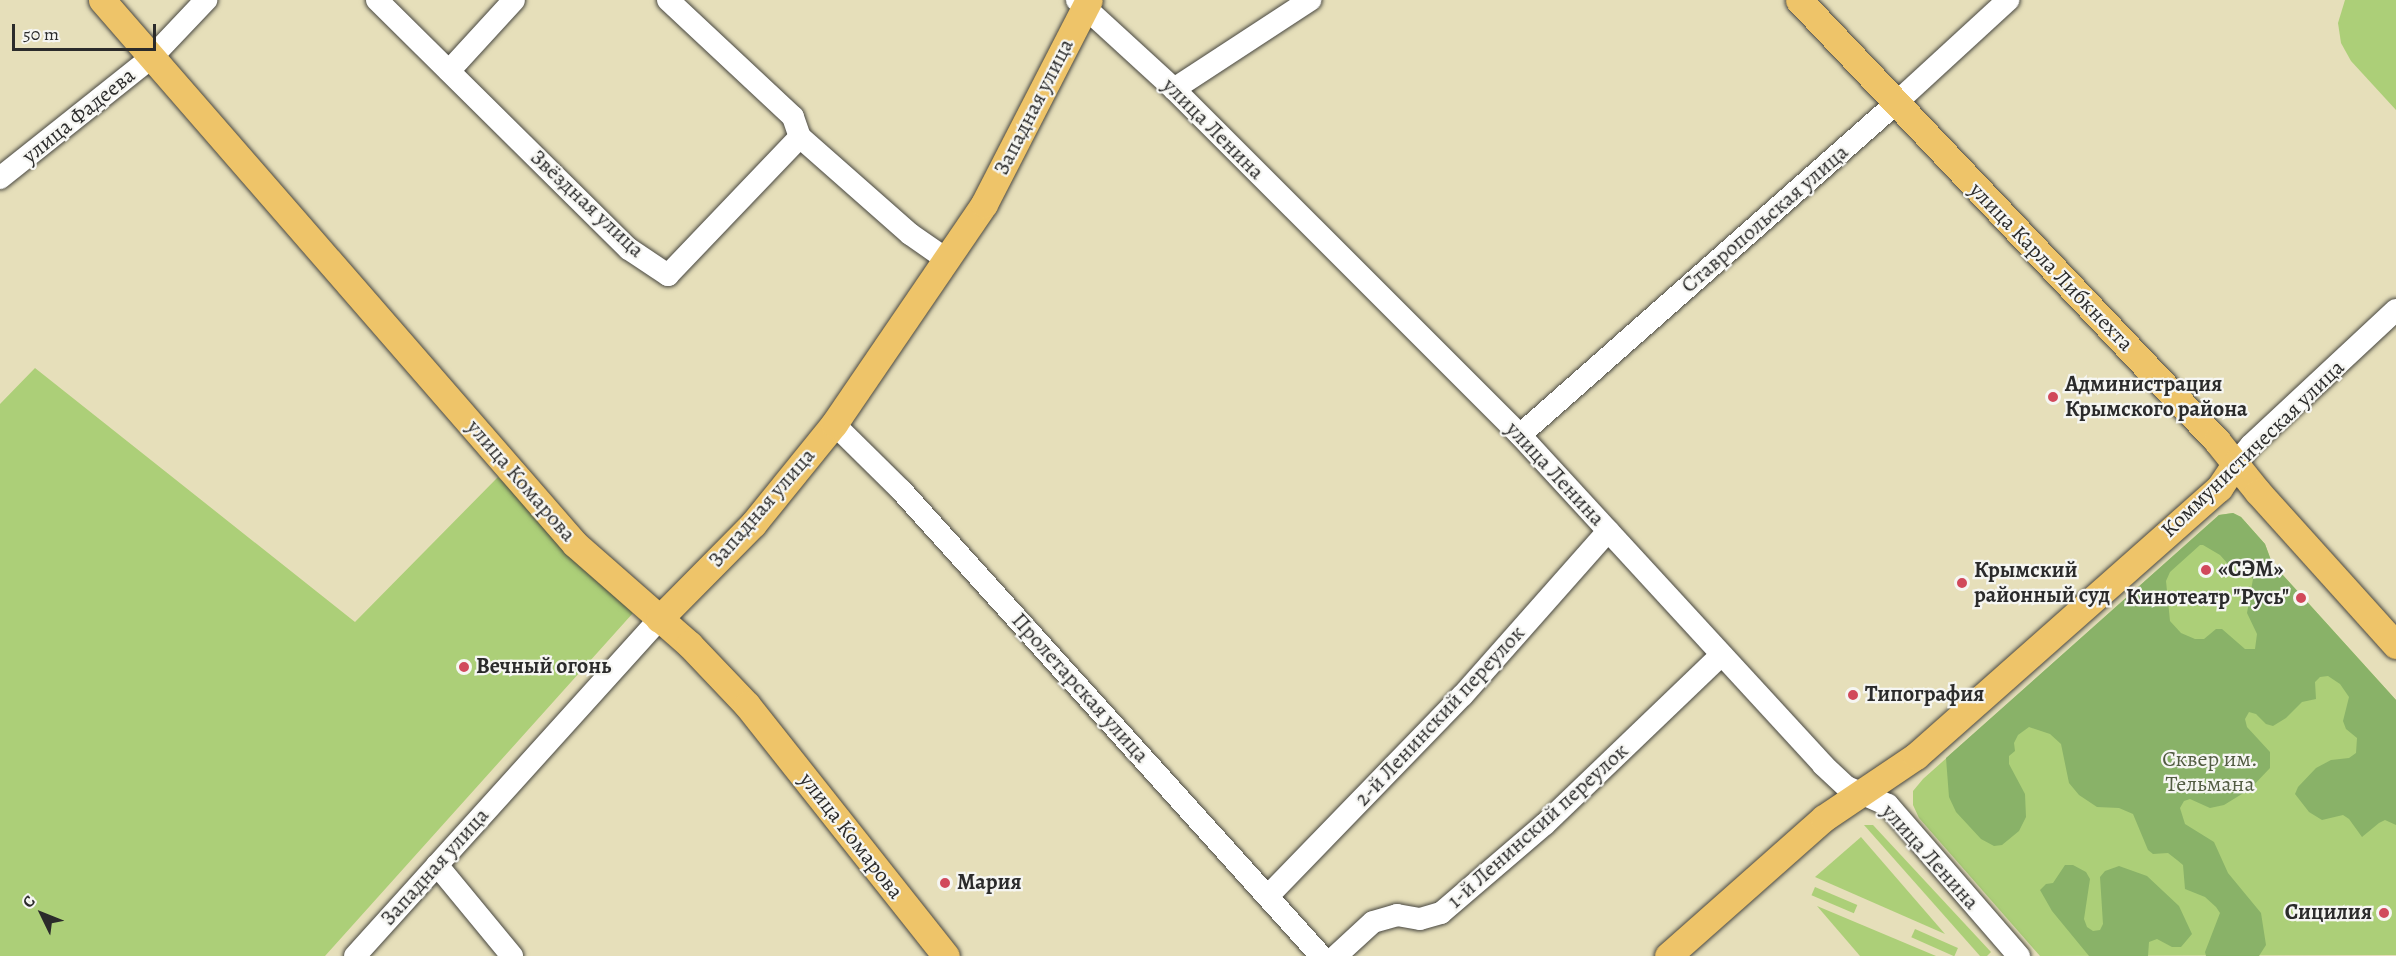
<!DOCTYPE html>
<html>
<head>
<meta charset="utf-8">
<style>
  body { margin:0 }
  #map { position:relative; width:2396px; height:956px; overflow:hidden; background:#e6dfba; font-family:Alegreya,serif }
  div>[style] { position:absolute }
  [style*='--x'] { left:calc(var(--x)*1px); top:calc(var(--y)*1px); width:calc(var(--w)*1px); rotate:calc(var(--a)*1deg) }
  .green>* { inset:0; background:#accf78; transform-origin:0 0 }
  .forest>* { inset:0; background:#89b268 }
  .roads { filter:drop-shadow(0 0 2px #474640) drop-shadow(0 0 2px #474640) }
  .minor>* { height:22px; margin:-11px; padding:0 11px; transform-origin:11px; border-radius:11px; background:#fff }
  .major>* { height:27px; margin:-13.5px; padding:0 13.5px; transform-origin:13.5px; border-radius:13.5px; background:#eec469 }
  .dots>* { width:16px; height:16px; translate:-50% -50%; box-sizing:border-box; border:3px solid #f6f6f2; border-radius:50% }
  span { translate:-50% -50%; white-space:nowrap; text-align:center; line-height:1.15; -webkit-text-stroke:4.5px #f6f6f2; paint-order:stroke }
  .street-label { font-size:22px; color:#2b2b2b }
  .poi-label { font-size:22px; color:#2b2b2b; font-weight:700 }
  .left { translate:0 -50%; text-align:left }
  .right { translate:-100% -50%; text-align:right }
  .park-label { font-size:22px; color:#525c42 }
  .north { position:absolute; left:12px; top:884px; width:60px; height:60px; -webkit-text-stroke:4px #f6f6f2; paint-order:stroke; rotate:313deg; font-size:16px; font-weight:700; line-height:24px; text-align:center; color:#2b2b2b }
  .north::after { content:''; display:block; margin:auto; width:21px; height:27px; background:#2b2b2b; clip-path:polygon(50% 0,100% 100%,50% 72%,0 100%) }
  .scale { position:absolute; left:12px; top:24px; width:144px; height:27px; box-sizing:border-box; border:3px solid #2b2b2b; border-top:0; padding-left:8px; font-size:18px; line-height:21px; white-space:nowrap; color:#2b2b2b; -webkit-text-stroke:4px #f6f6f2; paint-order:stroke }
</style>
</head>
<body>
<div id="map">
  <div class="green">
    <i style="clip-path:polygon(2345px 0,2396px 0,2396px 110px,2351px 61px,2341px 43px,2338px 23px)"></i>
    <i style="clip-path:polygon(35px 368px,355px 622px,498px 477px,633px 613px,325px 956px,0 956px,0 404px)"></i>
    <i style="clip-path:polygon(2233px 513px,2241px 517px,2265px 544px,2272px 563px,2396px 700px,2396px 955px,2040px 956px,1919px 818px,1913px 805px,1913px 791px,1923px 779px,2219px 515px)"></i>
    <i style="clip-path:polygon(1864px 825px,1873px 825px,1991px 952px,1987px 956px,1980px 956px)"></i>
    <i style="clip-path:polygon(1861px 837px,1945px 934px,1815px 877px)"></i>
    <i style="left:1815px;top:887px;width:46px;height:9px;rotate:23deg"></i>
    <i style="clip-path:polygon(1817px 906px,1936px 956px,1860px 956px)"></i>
    <i style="left:1915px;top:929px;width:47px;height:9px;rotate:24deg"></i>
  </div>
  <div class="forest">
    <i style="clip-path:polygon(evenodd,2233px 513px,2241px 517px,2265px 544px,2272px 563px,2396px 700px,2396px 825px,2385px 820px,2379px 823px,2362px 837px,2349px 819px,2343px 815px,2322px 820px,2309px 812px,2295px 794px,2298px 787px,2316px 768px,2331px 760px,2349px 758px,2356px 753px,2357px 738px,2346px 729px,2343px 721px,2349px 697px,2340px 684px,2328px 676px,2320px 677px,2315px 682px,2316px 699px,2302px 702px,2286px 718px,2273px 726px,2266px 724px,2256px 714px,2249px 712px,2245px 719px,2247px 727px,2270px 752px,2270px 768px,2250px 789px,2224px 805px,2210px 808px,2190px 799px,2184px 801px,2180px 808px,2185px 824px,2214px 842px,2228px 873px,2261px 913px,2266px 945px,2259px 956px,2206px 956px,2205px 952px,2220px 913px,2216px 907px,2205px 897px,2185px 889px,2183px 865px,2177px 860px,2168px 853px,2153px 854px,2148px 850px,2133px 814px,2119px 808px,2097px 807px,2079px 795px,2069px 783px,2061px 744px,2050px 734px,2029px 727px,2018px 735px,2014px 743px,2015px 751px,2009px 756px,2009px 764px,2025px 794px,2026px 817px,2019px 831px,2002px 845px,1994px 846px,1981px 839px,1956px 812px,1949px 797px,1946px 758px,2219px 515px,2233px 513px,2200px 545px,2203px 545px,2220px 555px,2228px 564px,2246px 569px,2253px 579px,2247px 613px,2257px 634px,2255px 649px,2245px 649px,2222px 629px,2216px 629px,2204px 639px,2195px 639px,2181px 633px,2170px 621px,2166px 581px,2170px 572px,2200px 545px)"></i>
    <i style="clip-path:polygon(2065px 865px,2073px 865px,2086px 872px,2090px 879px,2084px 919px,2087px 927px,2093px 931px,2100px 930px,2103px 924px,2100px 877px,2105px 871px,2119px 866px,2147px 876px,2179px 906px,2192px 934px,2181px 947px,2172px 947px,2157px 939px,2149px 942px,2148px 956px,2089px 956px,2052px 911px,2040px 890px,2046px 884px,2053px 883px)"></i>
  </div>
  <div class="roads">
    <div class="minor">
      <i style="--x:377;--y:0;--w:354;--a:44.7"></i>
      <i style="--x:629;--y:249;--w:47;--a:33.7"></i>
      <i style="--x:668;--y:275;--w:191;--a:-46.3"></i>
      <i style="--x:668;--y:0;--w:171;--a:43.1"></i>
      <i style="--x:793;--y:117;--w:21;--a:71"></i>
      <i style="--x:800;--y:137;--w:147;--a:41.4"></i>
      <i style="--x:910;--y:234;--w:44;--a:34.8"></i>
      <i style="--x:1077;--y:0;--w:132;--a:42.5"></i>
      <i style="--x:1174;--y:89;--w:489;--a:45"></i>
      <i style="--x:1520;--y:435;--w:448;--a:47.4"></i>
      <i style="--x:1823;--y:765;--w:33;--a:43"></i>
      <i style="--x:1847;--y:787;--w:45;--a:23.7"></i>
      <i style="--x:1888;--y:805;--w:200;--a:49.1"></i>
      <i style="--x:449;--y:71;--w:96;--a:-47.5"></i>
      <i style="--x:1174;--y:89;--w:163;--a:-33.2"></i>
      <i style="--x:0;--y:178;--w:194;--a:-38.5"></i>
      <i style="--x:152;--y:57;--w:79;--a:-46.5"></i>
      <i style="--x:834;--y:424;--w:94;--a:44.6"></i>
      <i style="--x:901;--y:490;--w:627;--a:47.97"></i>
      <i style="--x:1520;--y:435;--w:500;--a:-41.43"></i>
      <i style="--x:1895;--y:104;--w:154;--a:-42.6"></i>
      <i style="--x:2236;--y:463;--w:23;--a:-50"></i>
      <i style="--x:2251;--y:445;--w:198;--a:-43"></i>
      <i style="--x:437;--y:865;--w:118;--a:50.5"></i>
      <i style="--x:1268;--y:896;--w:280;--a:-45.9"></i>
      <i style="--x:1463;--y:695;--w:219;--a:-48.5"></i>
      <i style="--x:355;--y:956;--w:454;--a:-47.9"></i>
      <i style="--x:1336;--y:956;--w:50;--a:-42.6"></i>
      <i style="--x:1373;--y:922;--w:25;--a:-16"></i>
      <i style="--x:1397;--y:915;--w:23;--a:10"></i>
      <i style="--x:1420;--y:919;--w:22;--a:-16"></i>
      <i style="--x:1441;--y:913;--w:137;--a:-40.6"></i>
      <i style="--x:1545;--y:824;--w:244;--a:-43.8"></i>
    </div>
    <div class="major">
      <i style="--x:102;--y:0;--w:721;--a:48.99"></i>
      <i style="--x:575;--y:544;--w:152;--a:41.3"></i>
      <i style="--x:689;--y:644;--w:84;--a:46.4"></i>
      <i style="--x:747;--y:705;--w:320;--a:51.6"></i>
      <i style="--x:1799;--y:0;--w:608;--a:46.53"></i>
      <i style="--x:2217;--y:441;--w:65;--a:51.2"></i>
      <i style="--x:2258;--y:492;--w:206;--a:48"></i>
      <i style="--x:659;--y:619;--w:134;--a:-45.3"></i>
      <i style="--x:753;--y:524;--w:129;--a:-51"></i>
      <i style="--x:834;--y:424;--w:266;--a:-55.7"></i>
      <i style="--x:984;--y:204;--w:229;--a:-62.8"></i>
      <i style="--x:1668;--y:956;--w:208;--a:-41.5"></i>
      <i style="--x:1824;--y:818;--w:111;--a:-34"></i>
      <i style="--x:1916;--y:756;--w:405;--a:-41.5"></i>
      <i style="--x:2219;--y:488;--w:30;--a:-56"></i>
    </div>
  </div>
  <div class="dots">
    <i style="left:2053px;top:397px;background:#d1495b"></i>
    <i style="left:2206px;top:570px;background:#d1495b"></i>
    <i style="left:1962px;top:583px;background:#d1495b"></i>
    <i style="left:2301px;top:598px;background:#d1495b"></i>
    <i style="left:464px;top:667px;background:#d1495b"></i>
    <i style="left:1853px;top:695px;background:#d1495b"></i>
    <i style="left:945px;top:883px;background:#d1495b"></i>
    <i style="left:2384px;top:913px;background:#d1495b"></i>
  </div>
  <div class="street-label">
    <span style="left:1034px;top:107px;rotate:-63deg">Западная улица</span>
    <span style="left:79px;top:116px;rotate:-39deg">улица Фадеева</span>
    <span style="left:1213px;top:129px;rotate:45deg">улица Ленина</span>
    <span style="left:587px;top:204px;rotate:43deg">Звёздная улица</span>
    <span style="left:1765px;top:219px;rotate:-41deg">Ставропольская улица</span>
    <span style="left:2051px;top:267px;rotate:46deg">улица Карла Либкнехта</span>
    <span style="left:2253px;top:449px;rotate:-44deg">Коммунистическая улица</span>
    <span style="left:1555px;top:474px;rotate:47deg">улица Ленина</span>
    <span style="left:521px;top:481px;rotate:49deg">улица Комарова</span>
    <span style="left:762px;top:508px;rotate:-49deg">Западная улица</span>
    <span style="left:1080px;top:688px;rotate:48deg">Пролетарская улица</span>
    <span style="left:1440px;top:716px;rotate:-47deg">2-й Ленинский переулок</span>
    <span style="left:1538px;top:826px;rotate:-42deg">1-й Ленинский переулок</span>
    <span style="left:851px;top:836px;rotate:52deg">улица Комарова</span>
    <span style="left:1930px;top:857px;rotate:48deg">улица Ленина</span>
    <span style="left:435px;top:867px;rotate:-48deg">Западная улица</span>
  </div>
  <div class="poi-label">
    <span class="left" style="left:2065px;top:397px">Администрация<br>Крымского района</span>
    <span class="left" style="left:1974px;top:583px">Крымский<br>районный суд</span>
    <span class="left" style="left:2218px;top:570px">«СЭМ»</span>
    <span class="right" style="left:2289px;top:598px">Кинотеатр "Русь"</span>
    <span class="left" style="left:476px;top:667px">Вечный огонь</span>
    <span class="left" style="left:1865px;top:695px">Типография</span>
    <span class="left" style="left:957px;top:883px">Мария</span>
    <span class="right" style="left:2372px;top:913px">Сицилия</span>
  </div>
  <div class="park-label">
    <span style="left:2210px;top:772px">Сквер им.<br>Тельмана</span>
  </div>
  <div class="north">С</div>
  <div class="scale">50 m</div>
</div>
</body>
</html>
